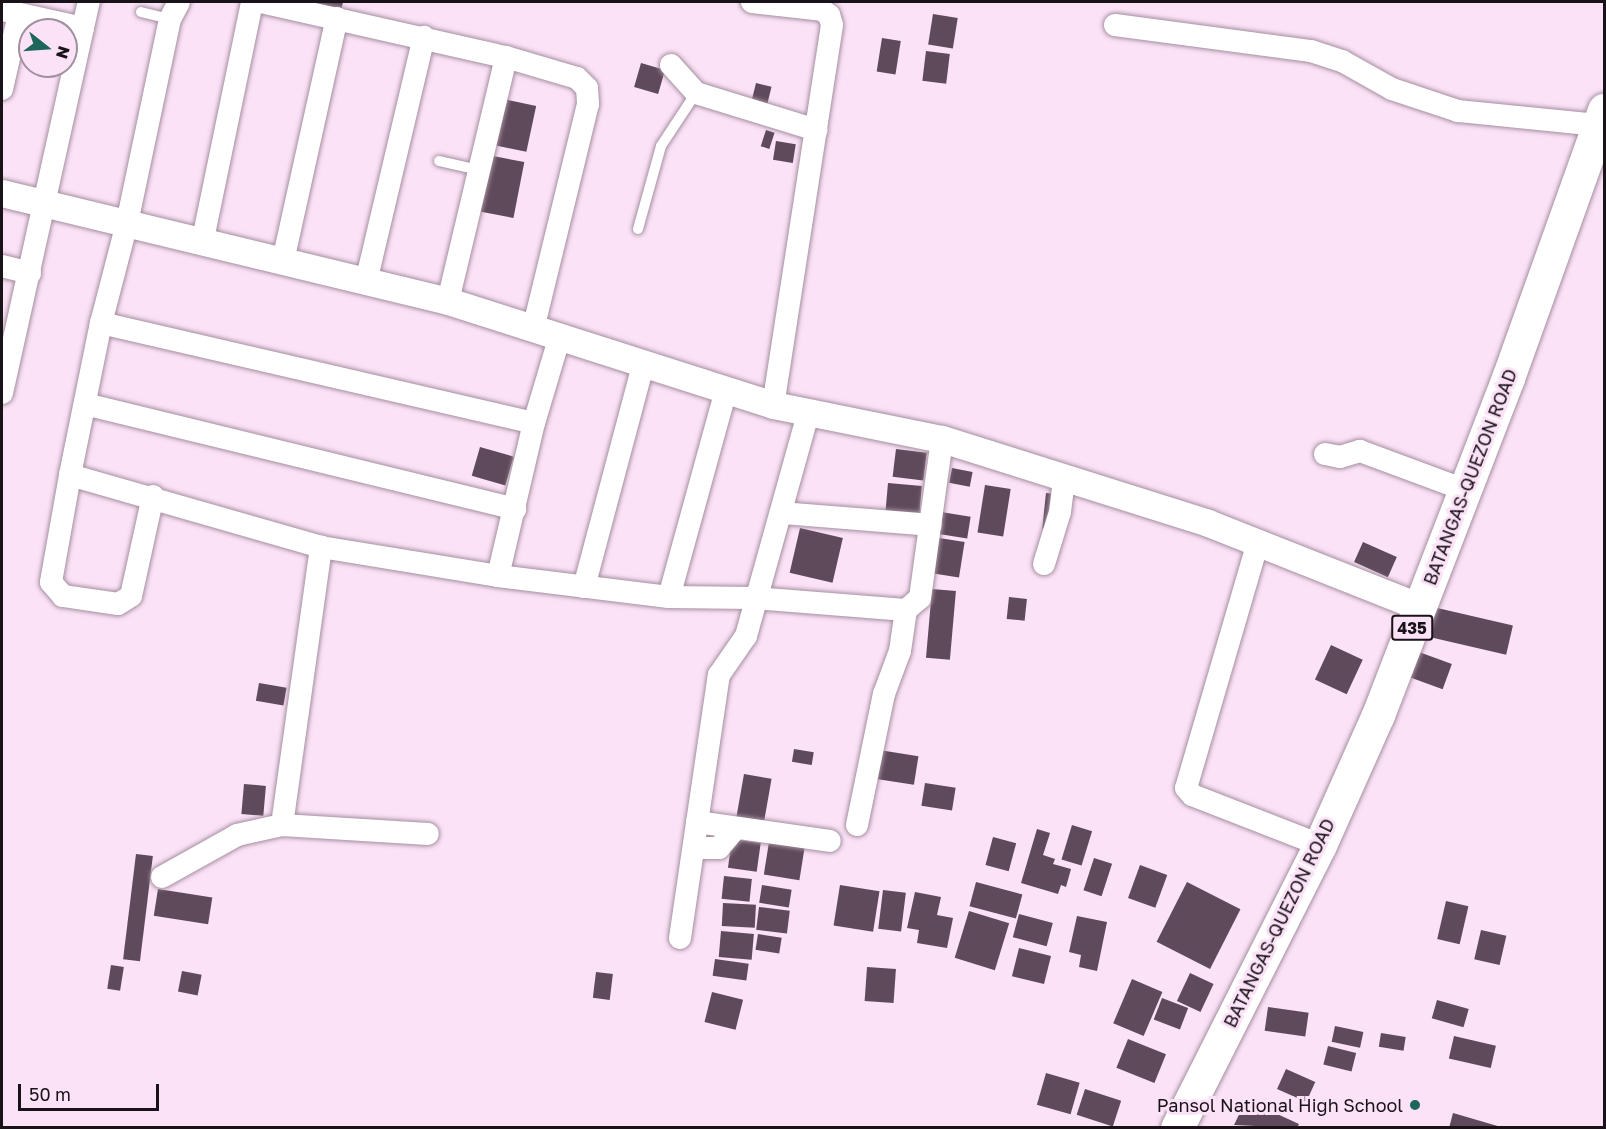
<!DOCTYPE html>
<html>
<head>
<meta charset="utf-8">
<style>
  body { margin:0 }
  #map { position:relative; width:1606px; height:1129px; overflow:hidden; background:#fbe2f6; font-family:"Golos Text",sans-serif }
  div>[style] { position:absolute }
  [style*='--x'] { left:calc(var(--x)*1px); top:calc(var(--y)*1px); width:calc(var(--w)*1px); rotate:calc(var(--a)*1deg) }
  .building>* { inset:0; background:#5e4a5a; transform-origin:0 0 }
  .roads { filter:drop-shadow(0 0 2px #a58ea0) drop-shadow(0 0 2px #a58ea0) }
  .service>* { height:10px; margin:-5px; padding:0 5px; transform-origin:5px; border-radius:5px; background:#fff }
  .minor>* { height:22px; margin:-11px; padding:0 11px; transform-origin:11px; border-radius:11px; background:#fff }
  .tertiary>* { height:27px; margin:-13.5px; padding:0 13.5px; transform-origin:13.5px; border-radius:13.5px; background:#fff }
  .primary>* { height:33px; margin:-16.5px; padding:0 16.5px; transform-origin:16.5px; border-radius:16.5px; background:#fff }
  .dots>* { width:16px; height:16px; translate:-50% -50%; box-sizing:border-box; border:3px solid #fbe2f6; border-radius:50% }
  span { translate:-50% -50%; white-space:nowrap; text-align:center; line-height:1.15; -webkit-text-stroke:6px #fbe2f6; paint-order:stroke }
  .shield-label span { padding:2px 4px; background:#fbe2f6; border:2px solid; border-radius:4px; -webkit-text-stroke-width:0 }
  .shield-label { font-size:16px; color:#1a1219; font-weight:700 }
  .street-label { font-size:18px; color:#1a1219 }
  .poi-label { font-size:18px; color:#1a1219 }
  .right { translate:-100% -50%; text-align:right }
  .frame { position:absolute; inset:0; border:3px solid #1a1219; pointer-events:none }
  .north { position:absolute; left:18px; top:18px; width:60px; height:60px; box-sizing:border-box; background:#fbe2f6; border:2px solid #a18f9e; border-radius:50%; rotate:107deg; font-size:16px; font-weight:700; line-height:24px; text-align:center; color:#1a1219 }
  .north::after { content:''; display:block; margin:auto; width:21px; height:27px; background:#1c665c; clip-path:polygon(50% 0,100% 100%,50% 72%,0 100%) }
  .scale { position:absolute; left:18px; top:1084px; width:141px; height:27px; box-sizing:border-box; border:3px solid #1a1219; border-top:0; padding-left:8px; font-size:18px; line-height:21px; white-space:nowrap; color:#1a1219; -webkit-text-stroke:4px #fbe2f6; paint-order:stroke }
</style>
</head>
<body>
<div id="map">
  <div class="building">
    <i style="clip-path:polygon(309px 2px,343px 2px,340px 15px)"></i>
    <i style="left:933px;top:14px;width:25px;height:31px;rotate:9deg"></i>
    <i style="left:882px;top:38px;width:19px;height:34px;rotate:9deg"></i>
    <i style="left:926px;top:51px;width:24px;height:30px;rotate:7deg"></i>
    <i style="left:641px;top:63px;width:25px;height:25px;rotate:16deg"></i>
    <i style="left:756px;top:83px;width:16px;height:24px;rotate:14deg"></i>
    <i style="left:499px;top:98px;width:38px;height:47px;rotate:12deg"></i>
    <i style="left:766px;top:130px;width:9px;height:17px;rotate:18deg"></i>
    <i style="left:776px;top:141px;width:20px;height:19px;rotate:9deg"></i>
    <i style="left:488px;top:155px;width:37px;height:57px;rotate:11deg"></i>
    <i style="left:480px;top:447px;width:35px;height:30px;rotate:16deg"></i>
    <i style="left:896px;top:449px;width:31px;height:28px;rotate:7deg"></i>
    <i style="left:952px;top:468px;width:21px;height:15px;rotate:11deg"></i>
    <i style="left:888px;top:483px;width:34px;height:31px;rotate:5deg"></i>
    <i style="left:985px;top:485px;width:26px;height:48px;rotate:9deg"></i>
    <i style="left:1046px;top:493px;width:9px;height:36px;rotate:6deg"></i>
    <i style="left:941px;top:512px;width:30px;height:22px;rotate:9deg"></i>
    <i style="left:800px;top:528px;width:44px;height:46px;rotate:13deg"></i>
    <i style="left:933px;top:537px;width:32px;height:36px;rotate:9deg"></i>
    <i style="left:1363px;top:542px;width:37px;height:22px;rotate:24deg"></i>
    <i style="left:932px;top:589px;width:24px;height:69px;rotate:5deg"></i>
    <i style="left:1009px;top:597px;width:18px;height:22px;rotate:6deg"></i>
    <i style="left:1433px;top:607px;width:82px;height:30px;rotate:13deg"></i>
    <i style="left:1331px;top:645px;width:35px;height:38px;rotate:25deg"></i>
    <i style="left:1419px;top:652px;width:35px;height:27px;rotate:20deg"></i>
    <i style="left:259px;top:683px;width:28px;height:18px;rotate:10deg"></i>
    <i style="left:794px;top:749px;width:20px;height:13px;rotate:9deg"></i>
    <i style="left:873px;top:749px;width:46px;height:29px;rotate:9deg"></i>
    <i style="left:744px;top:774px;width:28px;height:46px;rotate:10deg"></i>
    <i style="left:925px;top:783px;width:31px;height:23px;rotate:9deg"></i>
    <i style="left:244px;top:784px;width:22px;height:30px;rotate:5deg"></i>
    <i style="left:1072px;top:825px;width:21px;height:36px;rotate:17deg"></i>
    <i style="clip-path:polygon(1037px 829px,1050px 833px,1043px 855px,1055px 859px,1053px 864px,1071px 869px,1066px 887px,1061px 885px,1058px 894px,1021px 883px)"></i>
    <i style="left:993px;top:837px;width:24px;height:29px;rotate:15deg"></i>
    <i style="left:732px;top:839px;width:29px;height:29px;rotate:8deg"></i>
    <i style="left:769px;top:842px;width:36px;height:33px;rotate:9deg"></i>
    <i style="left:136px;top:854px;width:17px;height:106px;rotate:7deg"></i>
    <i style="left:1094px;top:858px;width:19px;height:34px;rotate:18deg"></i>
    <i style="left:1140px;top:865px;width:29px;height:35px;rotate:20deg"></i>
    <i style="left:724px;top:876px;width:28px;height:23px;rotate:6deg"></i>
    <i style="left:976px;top:882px;width:48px;height:25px;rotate:15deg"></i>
    <i style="left:1187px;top:882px;width:60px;height:67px;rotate:27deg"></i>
    <i style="left:762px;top:885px;width:30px;height:18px;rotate:9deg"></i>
    <i style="left:840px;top:885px;width:40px;height:41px;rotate:9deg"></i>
    <i style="left:158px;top:889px;width:55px;height:27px;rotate:9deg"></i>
    <i style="left:883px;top:890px;width:23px;height:39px;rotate:7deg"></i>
    <i style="clip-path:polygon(915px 892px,941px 897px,937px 915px,953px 918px,947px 948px,917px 943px,919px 930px,907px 928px)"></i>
    <i style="left:1446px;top:901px;width:23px;height:39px;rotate:13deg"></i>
    <i style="left:723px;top:903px;width:33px;height:23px;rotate:3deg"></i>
    <i style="left:759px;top:907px;width:31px;height:23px;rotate:7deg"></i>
    <i style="left:969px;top:911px;width:42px;height:49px;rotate:17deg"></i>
    <i style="left:1019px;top:914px;width:35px;height:24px;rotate:15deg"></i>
    <i style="clip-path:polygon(1077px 916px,1107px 922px,1097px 971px,1079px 967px,1081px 955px,1069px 952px)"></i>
    <i style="left:1481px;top:930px;width:26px;height:30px;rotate:13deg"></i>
    <i style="left:721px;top:931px;width:33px;height:26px;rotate:5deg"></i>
    <i style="left:758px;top:934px;width:24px;height:16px;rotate:9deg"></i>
    <i style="left:1019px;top:948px;width:33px;height:29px;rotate:14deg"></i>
    <i style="left:715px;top:959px;width:34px;height:17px;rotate:8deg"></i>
    <i style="left:111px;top:965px;width:13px;height:24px;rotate:9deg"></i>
    <i style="left:867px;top:967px;width:29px;height:34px;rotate:4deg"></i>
    <i style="left:182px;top:971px;width:20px;height:21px;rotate:11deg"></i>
    <i style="left:596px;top:972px;width:17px;height:26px;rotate:7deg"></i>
    <i style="left:1190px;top:973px;width:26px;height:31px;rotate:25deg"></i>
    <i style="left:1132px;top:979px;width:33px;height:48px;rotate:23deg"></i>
    <i style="left:712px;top:992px;width:32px;height:31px;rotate:14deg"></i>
    <i style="left:1162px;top:998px;width:28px;height:23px;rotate:21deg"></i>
    <i style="left:1437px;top:1000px;width:33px;height:19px;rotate:16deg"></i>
    <i style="left:1268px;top:1007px;width:41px;height:24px;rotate:8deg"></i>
    <i style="left:1335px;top:1026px;width:29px;height:16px;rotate:12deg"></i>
    <i style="left:1381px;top:1033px;width:25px;height:14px;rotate:9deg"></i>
    <i style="left:1454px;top:1036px;width:43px;height:23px;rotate:13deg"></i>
    <i style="left:1128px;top:1039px;width:41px;height:31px;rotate:22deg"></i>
    <i style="left:1328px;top:1046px;width:29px;height:19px;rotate:14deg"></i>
    <i style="left:1286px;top:1069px;width:32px;height:22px;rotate:24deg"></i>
    <i style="left:1046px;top:1073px;width:35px;height:33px;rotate:16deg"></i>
    <i style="left:1085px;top:1089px;width:38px;height:27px;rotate:18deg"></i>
    <i style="clip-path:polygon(1246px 1100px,1299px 1124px,1297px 1128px,1234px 1125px)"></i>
    <i style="clip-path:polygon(1453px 1113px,1501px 1127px,1501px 1128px,1449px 1128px)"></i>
  </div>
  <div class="roads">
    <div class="service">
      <i style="--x:141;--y:12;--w:30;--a:14"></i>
      <i style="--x:439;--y:161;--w:41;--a:12.7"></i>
      <i style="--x:638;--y:229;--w:86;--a:-74.5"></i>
      <i style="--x:661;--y:146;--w:64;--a:-56.6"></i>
    </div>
    <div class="minor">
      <i style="--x:261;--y:2;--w:251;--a:12.7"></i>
      <i style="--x:506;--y:57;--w:74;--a:16.5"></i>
      <i style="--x:577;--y:78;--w:14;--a:45"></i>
      <i style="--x:587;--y:88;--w:16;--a:86"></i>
      <i style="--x:588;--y:104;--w:232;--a:103.7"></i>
      <i style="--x:752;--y:2;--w:70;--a:6.5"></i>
      <i style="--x:822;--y:10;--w:9;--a:36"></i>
      <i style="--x:829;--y:15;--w:10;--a:73"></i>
      <i style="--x:832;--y:25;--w:385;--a:98.8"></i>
      <i style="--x:2;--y:10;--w:83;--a:12.5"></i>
      <i style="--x:1115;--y:25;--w:198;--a:7.6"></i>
      <i style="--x:1311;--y:51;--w:33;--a:18"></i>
      <i style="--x:1342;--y:61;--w:57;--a:29.2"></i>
      <i style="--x:1392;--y:89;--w:70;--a:18.4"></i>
      <i style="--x:1458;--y:111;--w:142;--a:5.7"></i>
      <i style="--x:671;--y:65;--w:38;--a:48"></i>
      <i style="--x:696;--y:93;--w:126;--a:17.1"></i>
      <i style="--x:2;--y:89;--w:77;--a:-77.2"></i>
      <i style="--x:203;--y:239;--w:242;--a:-78.3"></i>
      <i style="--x:283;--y:261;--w:249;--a:-77.5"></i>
      <i style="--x:2;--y:266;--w:29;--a:14"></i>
      <i style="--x:366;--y:282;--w:252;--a:-76.7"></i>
      <i style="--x:448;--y:301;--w:251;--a:-76.6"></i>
      <i style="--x:101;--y:323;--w:444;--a:13"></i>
      <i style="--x:2;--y:393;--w:401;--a:-77.5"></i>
      <i style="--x:85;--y:404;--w:443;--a:13.7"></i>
      <i style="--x:1325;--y:454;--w:15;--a:11"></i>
      <i style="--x:1340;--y:457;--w:21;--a:-17"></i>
      <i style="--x:1360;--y:451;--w:112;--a:20.4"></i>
      <i style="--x:70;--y:475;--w:261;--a:16"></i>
      <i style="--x:321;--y:547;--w:179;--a:9.3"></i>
      <i style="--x:498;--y:576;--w:172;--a:7"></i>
      <i style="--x:669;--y:597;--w:85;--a:0.7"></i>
      <i style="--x:754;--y:598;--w:152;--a:4.5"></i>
      <i style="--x:906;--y:610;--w:18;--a:-41"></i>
      <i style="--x:920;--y:598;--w:161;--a:-82.1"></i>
      <i style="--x:153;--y:496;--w:102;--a:102.4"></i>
      <i style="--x:131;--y:596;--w:15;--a:148"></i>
      <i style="--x:118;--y:604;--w:56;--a:-171.7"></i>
      <i style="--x:63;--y:596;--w:18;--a:-131"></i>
      <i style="--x:51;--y:582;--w:109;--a:-79.9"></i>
      <i style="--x:70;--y:475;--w:155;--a:-78.5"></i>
      <i style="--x:101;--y:323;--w:103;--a:-75.4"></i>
      <i style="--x:127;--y:223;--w:208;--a:-78.1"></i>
      <i style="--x:170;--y:19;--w:19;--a:-62"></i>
      <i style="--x:782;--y:513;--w:149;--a:4.6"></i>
      <i style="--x:1258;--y:542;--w:256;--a:106.3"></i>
      <i style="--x:1186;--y:788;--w:9;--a:49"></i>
      <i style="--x:1192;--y:795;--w:137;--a:21.3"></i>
      <i style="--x:1044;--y:564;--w:54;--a:-72.9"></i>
      <i style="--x:1060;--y:512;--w:34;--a:-83"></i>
      <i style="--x:498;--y:576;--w:157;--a:-76.8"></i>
      <i style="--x:534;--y:423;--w:88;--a:-73.4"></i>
      <i style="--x:584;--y:587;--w:230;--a:-75.1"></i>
      <i style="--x:669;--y:597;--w:215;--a:-74.6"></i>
      <i style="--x:697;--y:822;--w:134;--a:8.1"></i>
      <i style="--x:282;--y:825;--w:281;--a:-82"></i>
      <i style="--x:857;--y:825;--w:134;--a:-78.4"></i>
      <i style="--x:884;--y:694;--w:46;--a:-69.6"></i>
      <i style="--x:900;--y:651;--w:41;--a:-81.7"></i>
      <i style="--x:694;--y:848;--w:25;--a:0"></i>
      <i style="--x:719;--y:848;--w:26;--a:-50"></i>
      <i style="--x:162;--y:877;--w:86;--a:-29.2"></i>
      <i style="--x:237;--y:835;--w:46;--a:-12.5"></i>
      <i style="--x:282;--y:825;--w:146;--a:3.5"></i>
      <i style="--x:680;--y:938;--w:266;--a:-81.6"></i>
      <i style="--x:719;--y:675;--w:47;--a:-55.3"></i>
      <i style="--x:746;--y:636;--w:230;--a:-74.4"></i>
    </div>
    <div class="tertiary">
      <i style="--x:2;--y:193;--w:459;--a:13.6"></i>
      <i style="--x:448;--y:301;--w:341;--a:17.7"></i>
      <i style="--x:773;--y:405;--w:172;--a:11.4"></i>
      <i style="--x:942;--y:439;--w:279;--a:17.5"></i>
      <i style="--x:1208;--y:523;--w:228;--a:21.6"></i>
    </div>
    <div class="primary">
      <i style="--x:1177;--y:1128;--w:317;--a:-63.2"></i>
      <i style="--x:1320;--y:845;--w:142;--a:-66"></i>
      <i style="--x:1378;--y:715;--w:361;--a:-68.9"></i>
      <i style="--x:1508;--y:378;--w:285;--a:-70.3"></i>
    </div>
  </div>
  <div class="dots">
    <i style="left:1415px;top:1105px;background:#1c665c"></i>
  </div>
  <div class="shield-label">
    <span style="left:1412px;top:628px">435</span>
  </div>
  <div class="street-label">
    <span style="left:1470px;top:477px;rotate:-69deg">BATANGAS-QUEZON ROAD</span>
    <span style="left:1279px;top:923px;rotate:-64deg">BATANGAS-QUEZON ROAD</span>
  </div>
  <div class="poi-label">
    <span class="right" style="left:1403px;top:1105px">Pansol National High School</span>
  </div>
  <div class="frame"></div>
  <div class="north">N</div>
  <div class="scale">50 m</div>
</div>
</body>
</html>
